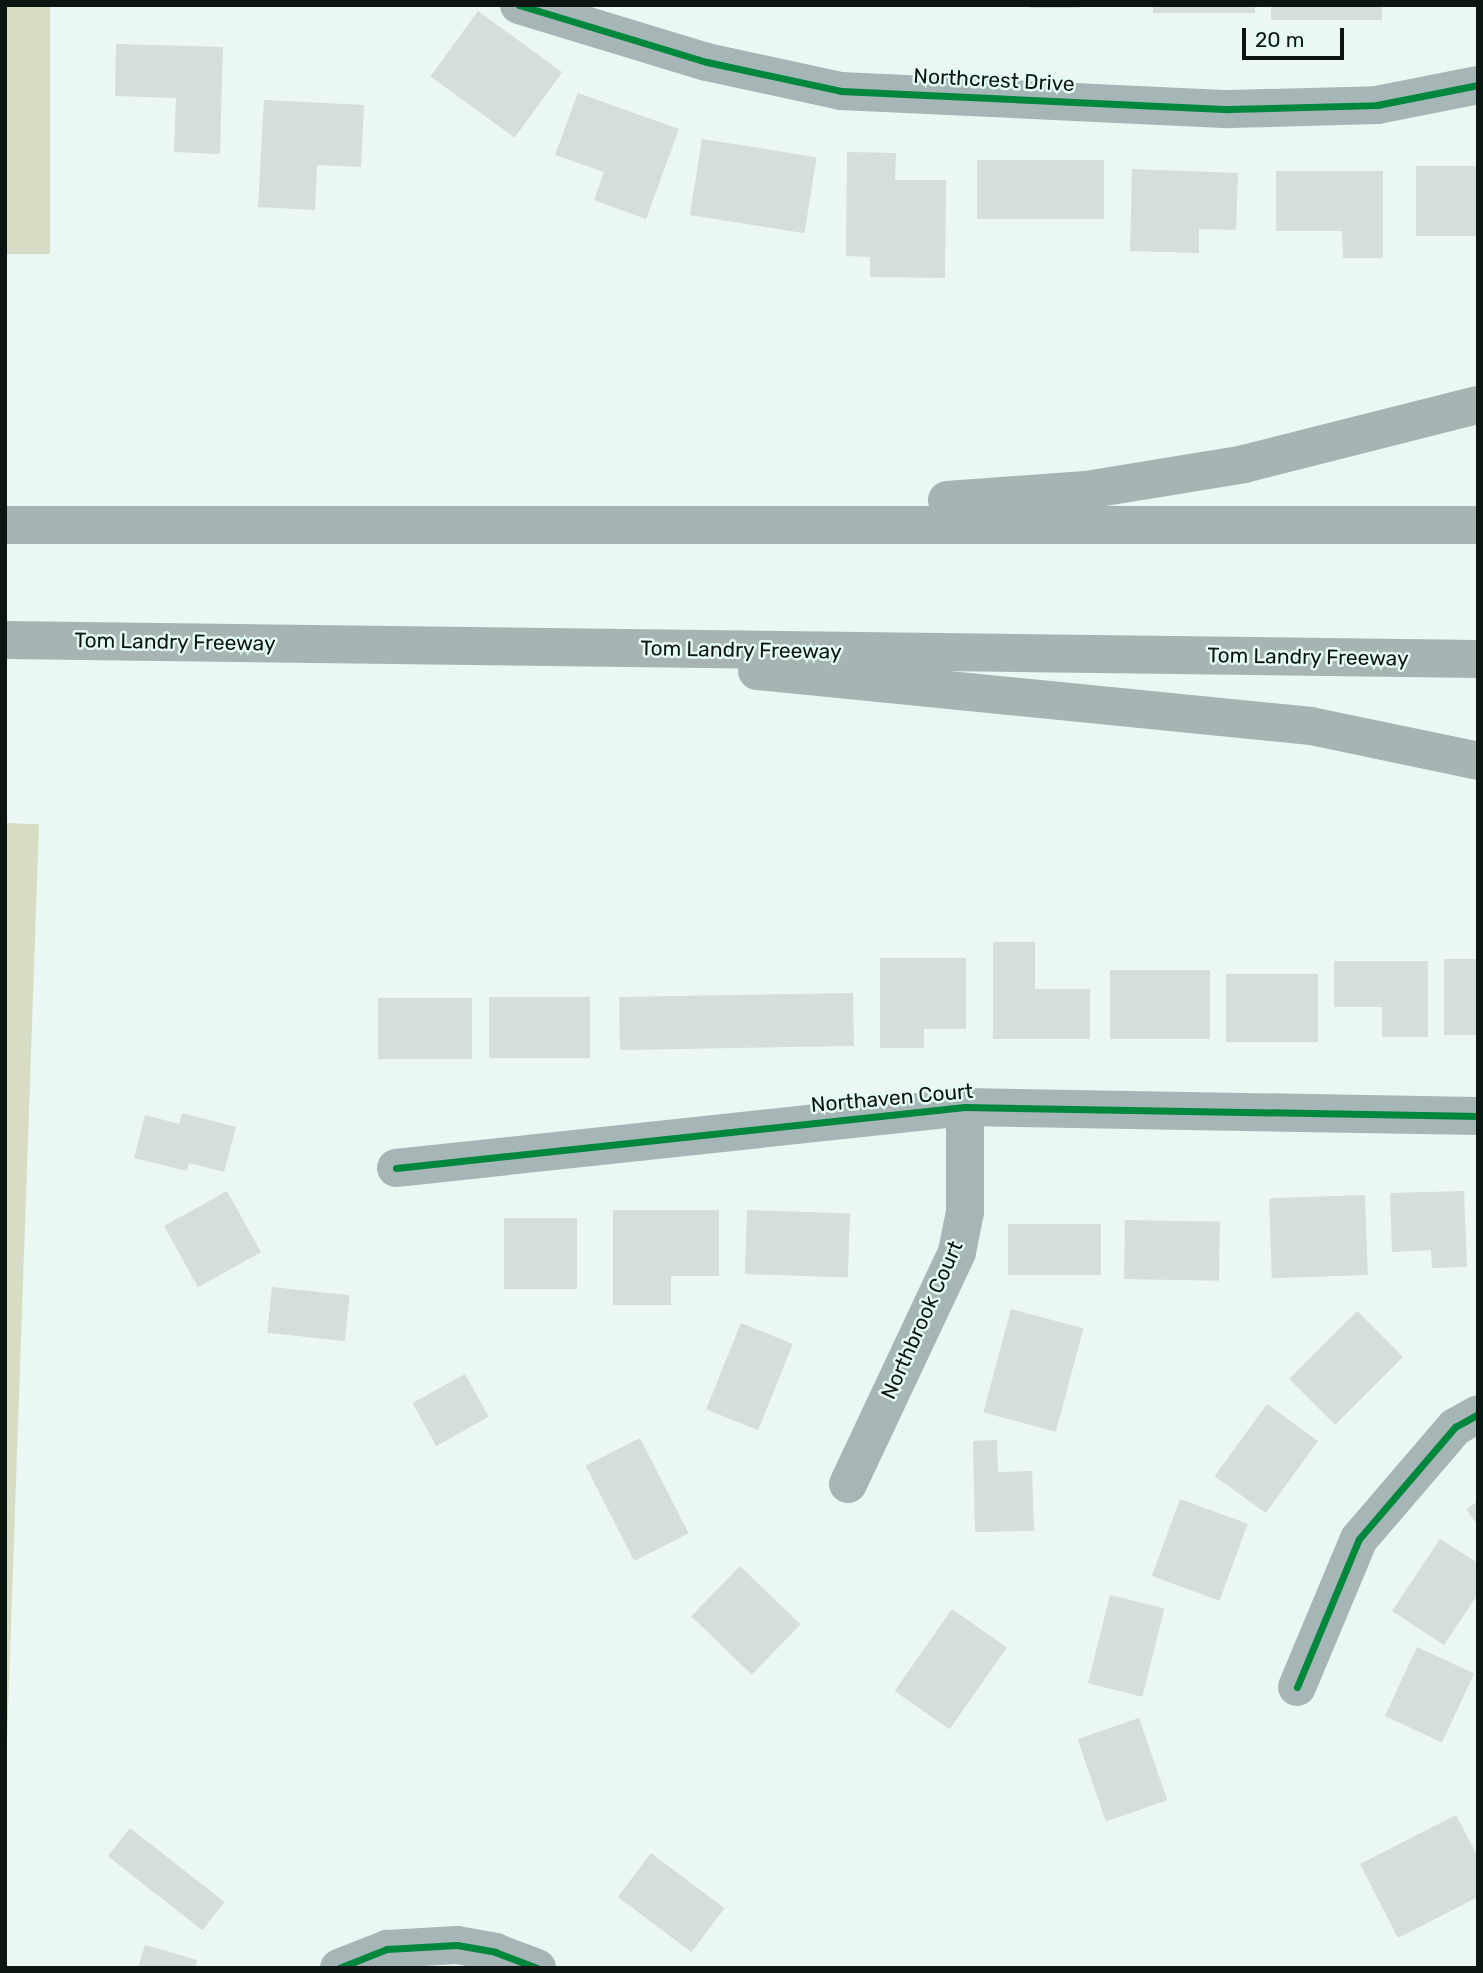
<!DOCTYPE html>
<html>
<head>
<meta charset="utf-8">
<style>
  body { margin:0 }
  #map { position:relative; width:1483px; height:1973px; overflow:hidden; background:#eaf7f3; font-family:Rubik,sans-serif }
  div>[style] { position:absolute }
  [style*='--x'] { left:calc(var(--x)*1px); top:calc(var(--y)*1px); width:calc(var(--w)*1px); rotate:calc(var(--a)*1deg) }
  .green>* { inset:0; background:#d7dcc4; transform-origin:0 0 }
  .building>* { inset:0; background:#d5ded9; transform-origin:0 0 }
  .minor>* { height:38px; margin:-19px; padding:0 19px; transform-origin:19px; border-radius:19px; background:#a6b6b7 }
  .highway>* { height:38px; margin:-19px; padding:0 19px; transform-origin:19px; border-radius:19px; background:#a6b5b3 }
  .cycleway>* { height:7px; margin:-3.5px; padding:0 3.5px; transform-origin:3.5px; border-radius:3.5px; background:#00873e }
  span { translate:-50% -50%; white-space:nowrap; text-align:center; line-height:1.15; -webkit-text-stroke:5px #e5fcf4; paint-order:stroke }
  .street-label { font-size:21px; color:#0d1512 }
  .frame { position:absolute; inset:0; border:7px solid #0d1512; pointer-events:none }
  .scale { position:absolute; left:1242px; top:28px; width:102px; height:32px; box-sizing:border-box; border:4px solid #0d1512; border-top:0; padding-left:9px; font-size:21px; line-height:24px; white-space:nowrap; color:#0d1512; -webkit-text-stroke:5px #e5fcf4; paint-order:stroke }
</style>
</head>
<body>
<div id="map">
  <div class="green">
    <i style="left:5px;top:5px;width:45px;height:249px"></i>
    <i style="left:5px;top:823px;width:34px;height:1145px;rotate:2deg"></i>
  </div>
  <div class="building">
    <i style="left:1030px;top:5px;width:49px;height:3px"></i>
    <i style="left:1153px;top:5px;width:102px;height:8px"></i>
    <i style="left:1271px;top:5px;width:111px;height:15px"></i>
    <i style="left:478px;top:11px;width:104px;height:81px;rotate:36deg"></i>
    <i style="clip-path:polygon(116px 44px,223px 47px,220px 154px,174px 152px,176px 98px,115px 96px)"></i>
    <i style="clip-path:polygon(578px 93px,679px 129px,646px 219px,594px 200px,604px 172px,555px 155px)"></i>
    <i style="clip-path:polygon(264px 100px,364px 105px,361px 167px,317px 165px,315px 210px,258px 207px)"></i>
    <i style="left:702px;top:139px;width:116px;height:77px;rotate:9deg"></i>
    <i style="clip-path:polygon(847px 152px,896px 153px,895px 180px,946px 180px,945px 278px,870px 277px,870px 257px,846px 256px)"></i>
    <i style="left:977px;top:160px;width:127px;height:59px"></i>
    <i style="left:1416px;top:166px;width:62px;height:70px"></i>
    <i style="clip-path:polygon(1132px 169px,1238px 173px,1236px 230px,1199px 229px,1199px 253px,1130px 251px)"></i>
    <i style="clip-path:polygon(1276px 171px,1383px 171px,1383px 258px,1343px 258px,1342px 231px,1276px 231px)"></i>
    <i style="clip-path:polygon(993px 942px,1035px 942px,1035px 989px,1090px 989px,1090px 1039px,993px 1039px)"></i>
    <i style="clip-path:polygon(880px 958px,966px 958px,966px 1029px,924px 1029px,924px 1048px,880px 1048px)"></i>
    <i style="left:1444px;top:959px;width:34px;height:76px"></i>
    <i style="clip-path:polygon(1334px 961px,1428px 961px,1428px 1037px,1382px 1037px,1382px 1007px,1334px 1007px)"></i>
    <i style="left:1110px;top:970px;width:100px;height:69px"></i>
    <i style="left:1226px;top:974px;width:92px;height:68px"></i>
    <i style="left:853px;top:993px;width:53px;height:234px;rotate:89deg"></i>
    <i style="left:489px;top:997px;width:101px;height:61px"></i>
    <i style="left:378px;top:998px;width:94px;height:61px"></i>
    <i style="clip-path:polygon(182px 1113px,236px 1127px,224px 1172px,189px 1163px,187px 1171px,134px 1158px,145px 1115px,179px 1124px)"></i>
    <i style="left:227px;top:1191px;width:70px;height:72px;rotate:61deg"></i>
    <i style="clip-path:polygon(1464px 1191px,1467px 1267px,1432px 1268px,1431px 1250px,1392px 1252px,1390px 1193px)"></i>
    <i style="left:1365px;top:1195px;width:80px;height:96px;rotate:88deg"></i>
    <i style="clip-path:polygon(613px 1210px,719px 1210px,719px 1276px,671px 1276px,671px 1305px,613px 1305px)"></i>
    <i style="left:747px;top:1210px;width:103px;height:64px;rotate:2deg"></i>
    <i style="left:504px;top:1218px;width:73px;height:71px"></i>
    <i style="left:1125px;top:1220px;width:95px;height:59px;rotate:1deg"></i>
    <i style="left:1008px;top:1224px;width:93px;height:51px"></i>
    <i style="left:272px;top:1287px;width:78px;height:46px;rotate:6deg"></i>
    <i style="left:1011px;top:1309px;width:75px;height:107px;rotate:15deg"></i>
    <i style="left:1357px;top:1311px;width:65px;height:96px;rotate:45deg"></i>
    <i style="left:741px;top:1323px;width:56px;height:93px;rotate:22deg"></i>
    <i style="left:465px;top:1374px;width:49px;height:60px;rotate:61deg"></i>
    <i style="left:1267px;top:1404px;width:63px;height:89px;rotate:36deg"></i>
    <i style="left:640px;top:1438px;width:107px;height:61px;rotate:63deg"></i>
    <i style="clip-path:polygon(997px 1440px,998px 1472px,1032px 1471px,1034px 1531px,975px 1532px,973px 1441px)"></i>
    <i style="left:1180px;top:1499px;width:72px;height:82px;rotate:20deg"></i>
    <i style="clip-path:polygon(1478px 1501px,1478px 1526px,1466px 1509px)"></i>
    <i style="clip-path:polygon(1440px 1539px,1478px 1563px,1478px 1594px,1444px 1645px,1392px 1611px)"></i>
    <i style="left:740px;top:1566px;width:84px;height:70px;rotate:44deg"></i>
    <i style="left:1110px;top:1595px;width:56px;height:91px;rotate:14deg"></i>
    <i style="left:952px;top:1609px;width:67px;height:100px;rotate:35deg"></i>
    <i style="left:1417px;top:1647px;width:63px;height:76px;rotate:25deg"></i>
    <i style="left:1139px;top:1718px;width:87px;height:65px;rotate:71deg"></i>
    <i style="clip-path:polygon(1456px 1815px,1478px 1857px,1478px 1897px,1398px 1938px,1360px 1864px)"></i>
    <i style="left:130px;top:1828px;width:120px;height:36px;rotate:38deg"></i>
    <i style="left:651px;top:1853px;width:92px;height:55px;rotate:37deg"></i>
    <i style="clip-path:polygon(145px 1945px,197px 1960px,195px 1968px,138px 1968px)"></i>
  </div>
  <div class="minor">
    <i style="--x:519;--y:5;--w:196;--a:16.9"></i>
    <i style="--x:707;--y:62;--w:137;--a:12.2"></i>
    <i style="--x:841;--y:91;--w:388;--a:2.7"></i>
    <i style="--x:1229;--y:109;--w:148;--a:-1.5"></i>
    <i style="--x:1377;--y:105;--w:103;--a:-11.2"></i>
    <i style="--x:396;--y:1168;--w:572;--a:-6.12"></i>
    <i style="--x:965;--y:1107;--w:513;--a:1.01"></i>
    <i style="--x:848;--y:1484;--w:256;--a:-64.8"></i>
    <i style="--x:957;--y:1252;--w:41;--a:-78.7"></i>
    <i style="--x:965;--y:1212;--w:105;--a:-90"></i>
    <i style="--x:1297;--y:1687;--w:160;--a:-67.3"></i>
    <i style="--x:1359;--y:1539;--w:148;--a:-49.4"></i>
    <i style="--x:1455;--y:1427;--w:26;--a:-29"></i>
    <i style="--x:339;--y:1968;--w:52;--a:-21.6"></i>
    <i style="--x:387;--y:1949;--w:70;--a:-3.3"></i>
    <i style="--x:457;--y:1945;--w:39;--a:10"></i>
    <i style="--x:495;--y:1952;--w:45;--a:20.9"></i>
  </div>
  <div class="highway">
    <i style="--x:947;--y:500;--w:139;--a:-4.1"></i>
    <i style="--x:1086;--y:490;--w:160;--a:-9.3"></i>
    <i style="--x:1244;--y:464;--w:241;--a:-14.2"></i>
    <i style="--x:5;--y:525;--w:1473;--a:0"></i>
    <i style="--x:5;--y:640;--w:1473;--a:0.74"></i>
    <i style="--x:757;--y:671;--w:557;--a:5.67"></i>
    <i style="--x:1311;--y:726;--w:171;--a:11.8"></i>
  </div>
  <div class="cycleway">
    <i style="--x:519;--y:5;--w:196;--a:16.9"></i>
    <i style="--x:707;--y:62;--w:137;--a:12.2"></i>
    <i style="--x:841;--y:91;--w:388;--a:2.7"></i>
    <i style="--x:1229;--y:109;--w:148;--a:-1.5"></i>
    <i style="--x:1377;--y:105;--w:103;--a:-11.2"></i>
    <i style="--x:396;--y:1168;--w:572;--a:-6.12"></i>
    <i style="--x:965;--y:1107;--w:513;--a:1.01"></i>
    <i style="--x:1297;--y:1687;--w:160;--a:-67.3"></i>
    <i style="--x:1359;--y:1539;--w:148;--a:-49.4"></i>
    <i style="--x:1455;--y:1427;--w:26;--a:-29"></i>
    <i style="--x:339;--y:1968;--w:52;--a:-21.6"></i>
    <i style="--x:387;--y:1949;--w:70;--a:-3.3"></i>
    <i style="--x:457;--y:1945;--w:39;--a:10"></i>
    <i style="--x:495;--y:1952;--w:45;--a:20.9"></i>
  </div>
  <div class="street-label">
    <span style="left:994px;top:80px;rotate:3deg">Northcrest Drive</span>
    <span style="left:175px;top:642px;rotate:1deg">Tom Landry Freeway</span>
    <span style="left:741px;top:650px;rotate:1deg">Tom Landry Freeway</span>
    <span style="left:1308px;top:657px;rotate:1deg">Tom Landry Freeway</span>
    <span style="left:892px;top:1098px;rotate:-5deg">Northaven Court</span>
    <span style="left:922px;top:1320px;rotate:-66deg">Northbrook Court</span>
  </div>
  <div class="frame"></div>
  <div class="scale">20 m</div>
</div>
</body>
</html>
